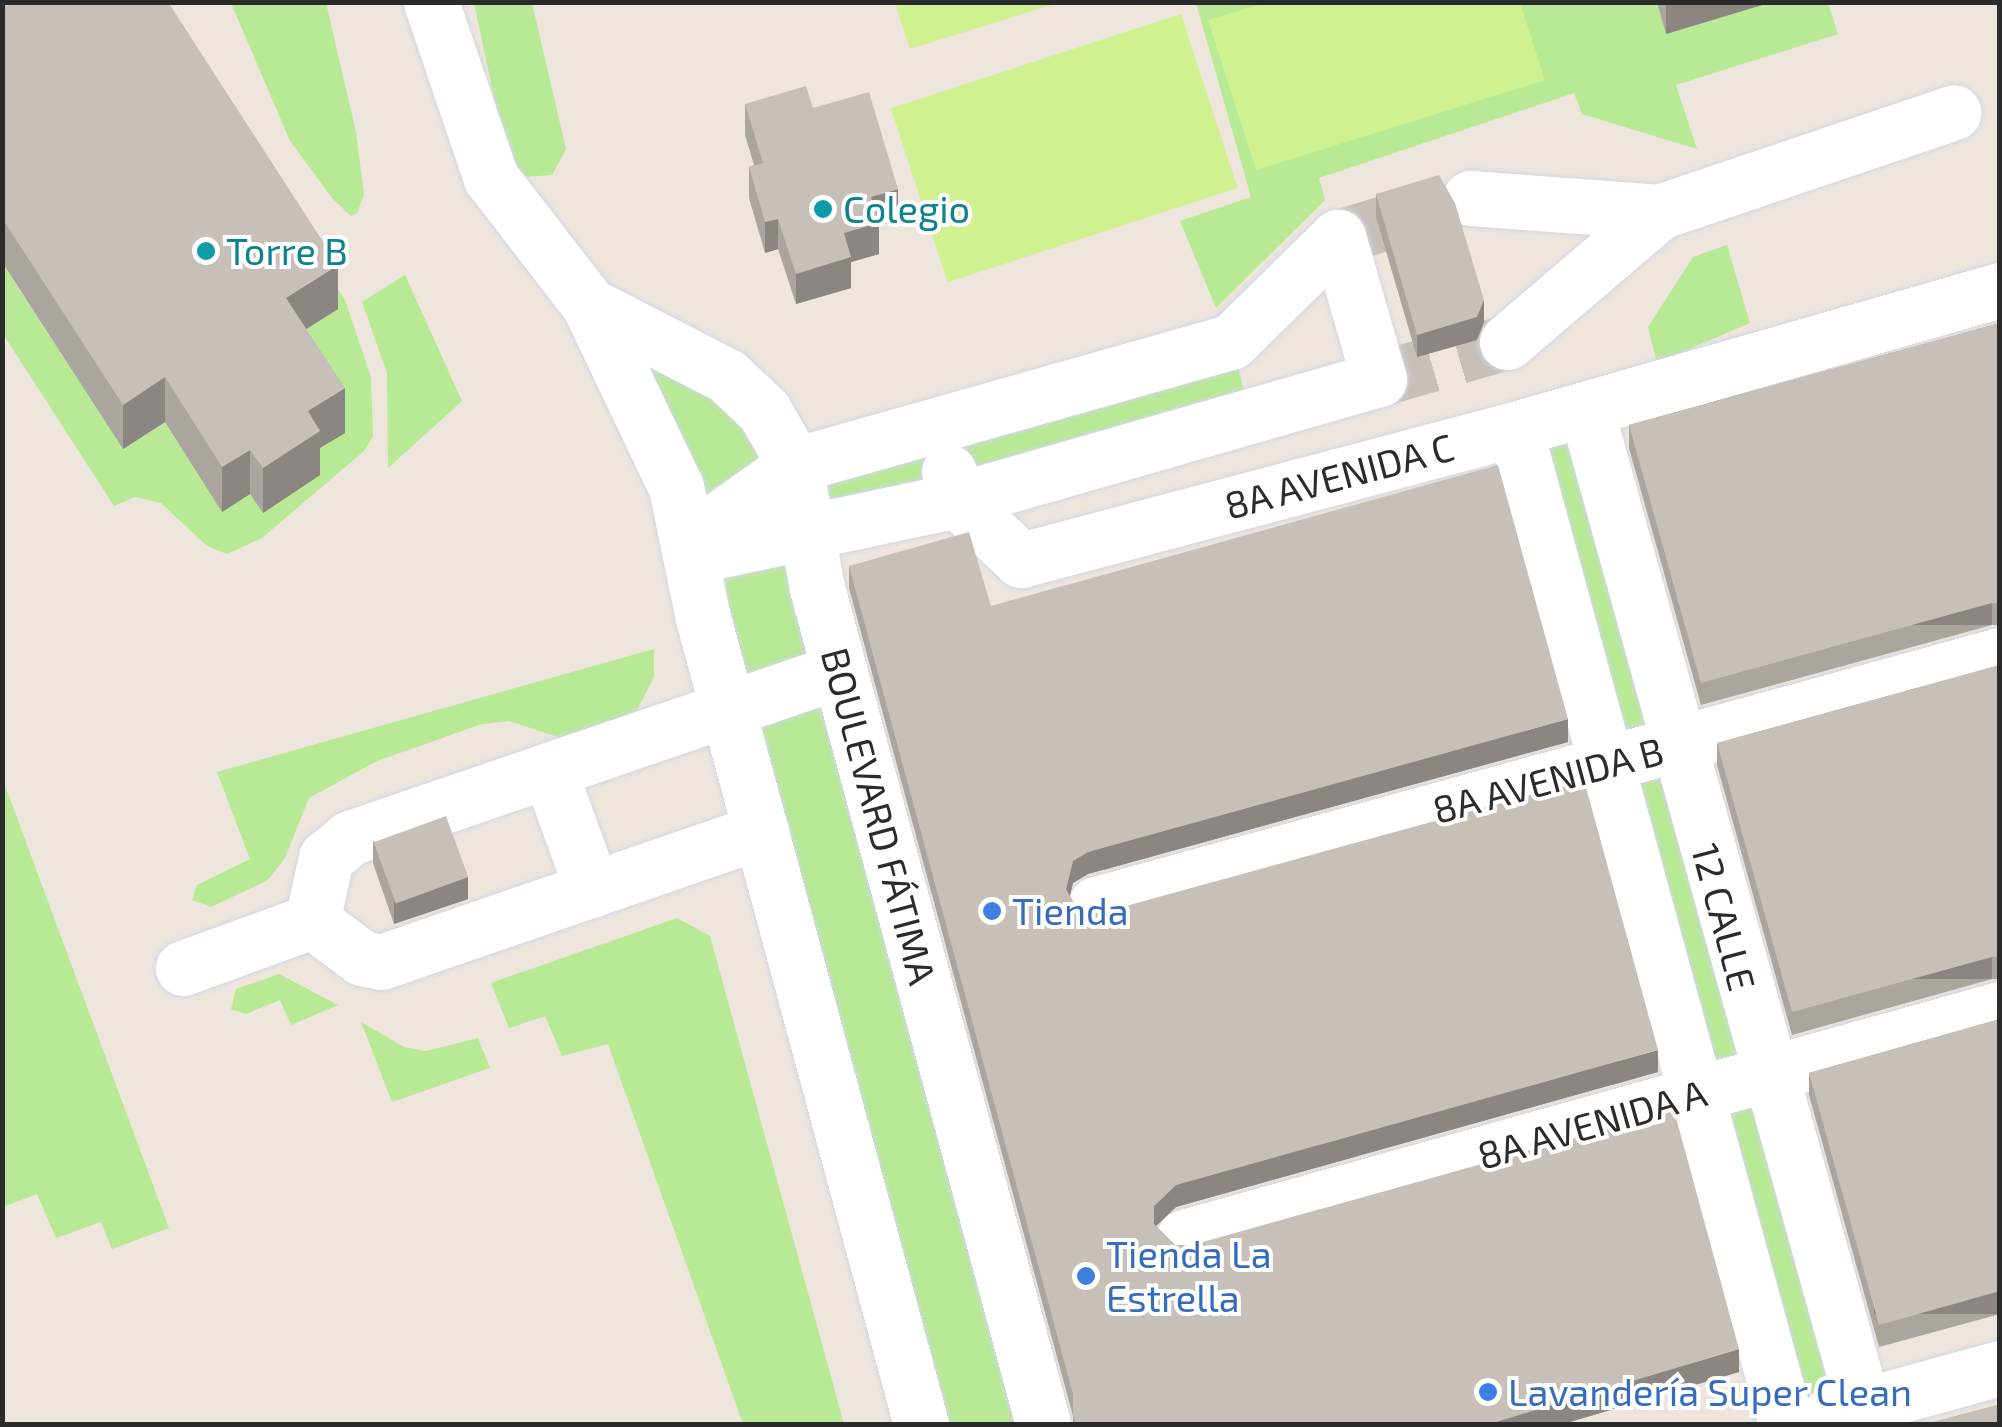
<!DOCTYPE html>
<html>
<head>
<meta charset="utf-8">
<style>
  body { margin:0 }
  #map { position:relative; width:2002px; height:1427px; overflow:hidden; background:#eee5dd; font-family:"Exo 2",sans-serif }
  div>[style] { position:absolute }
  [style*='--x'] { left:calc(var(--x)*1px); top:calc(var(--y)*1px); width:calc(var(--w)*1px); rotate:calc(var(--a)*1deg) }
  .green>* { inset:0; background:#b8e995; transform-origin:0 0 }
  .pitch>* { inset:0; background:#cff190; transform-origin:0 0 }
  .minor-tunnel>* { height:55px; margin-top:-27.5px; transform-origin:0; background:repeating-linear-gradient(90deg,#c7c0b9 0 55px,transparent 0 83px) }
  .roads { filter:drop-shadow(0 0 2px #d2d7e5) drop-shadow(0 0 2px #d2d7e5) }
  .minor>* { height:55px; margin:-27.5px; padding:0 27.5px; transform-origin:27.5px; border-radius:27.5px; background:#fff }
  .wall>* { inset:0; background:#aaa59e }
  .shaded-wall>* { inset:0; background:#8b8681; transform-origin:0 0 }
  .building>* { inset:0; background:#c6c0b8; transform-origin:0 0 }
  .dots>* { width:28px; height:28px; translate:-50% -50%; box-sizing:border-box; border:5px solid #fff; border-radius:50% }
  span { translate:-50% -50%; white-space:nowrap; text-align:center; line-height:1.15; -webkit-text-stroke:8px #fff; paint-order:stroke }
  .culture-label { font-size:38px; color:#0d838f }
  .left { translate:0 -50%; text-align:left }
  .street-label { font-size:38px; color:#2b2b2b }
  .shop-label { font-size:38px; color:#366cbe }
  .frame { position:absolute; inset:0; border:5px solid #2b2b2b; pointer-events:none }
</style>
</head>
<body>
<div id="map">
  <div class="green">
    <i style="clip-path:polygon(231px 3px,326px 3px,356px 132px,364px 195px,357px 213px,351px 216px,333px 199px,290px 141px)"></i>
    <i style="clip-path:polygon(474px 3px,532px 3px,566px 149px,552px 175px,524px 177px,506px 154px)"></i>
    <i style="clip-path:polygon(1196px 3px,1828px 3px,1838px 34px,1676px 85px,1697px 149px,1582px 114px,1574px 93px,1319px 178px,1325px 200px,1216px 308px,1180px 221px,1251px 197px)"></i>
    <i style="clip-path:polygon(170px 30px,345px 300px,371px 377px,373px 436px,364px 451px,262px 538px,227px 554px,207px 546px,161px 503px,135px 497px,114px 506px,3px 334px,2px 263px,123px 448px,165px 422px,223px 511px,250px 494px,263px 512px,308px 456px,344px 433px,286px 342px,337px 309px)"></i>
    <i style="clip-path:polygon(1727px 245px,1750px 323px,1657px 363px,1648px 327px,1693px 257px)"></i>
    <i style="clip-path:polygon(405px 275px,462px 401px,388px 468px,387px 373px,362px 302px)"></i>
    <i style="clip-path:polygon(1231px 342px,1251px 416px,807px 532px,1043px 1424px,921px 1424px,616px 361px,713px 367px,785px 443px)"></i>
    <i style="left:1586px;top:409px;width:1053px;height:74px;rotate:74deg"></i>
    <i style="clip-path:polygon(654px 649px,654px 677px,636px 712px,564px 739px,509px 721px,482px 724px,377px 761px,309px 798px,285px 858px,268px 880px,211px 907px,192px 900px,197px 885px,250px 859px,217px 772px)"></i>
    <i style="clip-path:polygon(3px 780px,169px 1228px,112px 1249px,101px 1222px,56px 1238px,37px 1194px,3px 1207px)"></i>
    <i style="clip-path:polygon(677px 918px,710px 936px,844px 1424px,743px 1424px,608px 1044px,562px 1056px,545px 1016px,509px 1028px,491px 983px)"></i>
    <i style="clip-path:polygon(279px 974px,338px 1005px,291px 1025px,280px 1000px,246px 1014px,231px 1009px,236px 989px)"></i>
    <i style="clip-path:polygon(361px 1022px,404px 1047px,426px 1051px,478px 1038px,490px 1068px,392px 1102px)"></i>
  </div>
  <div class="pitch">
    <i style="clip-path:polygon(895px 3px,895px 2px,1058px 3px,910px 49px)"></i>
    <i style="clip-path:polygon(1265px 3px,1520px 3px,1545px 80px,1256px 170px,1208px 20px)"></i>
    <i style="left:1181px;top:14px;width:183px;height:305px;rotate:72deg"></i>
  </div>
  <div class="minor-tunnel">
    <i style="--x:1338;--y:237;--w:115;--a:-16.7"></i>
    <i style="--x:1379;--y:379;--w:133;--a:-16.1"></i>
  </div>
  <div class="roads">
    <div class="minor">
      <i style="--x:431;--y:2;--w:186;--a:71.2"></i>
      <i style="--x:491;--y:178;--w:160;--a:52.3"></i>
      <i style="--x:589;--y:305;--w:202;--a:64.5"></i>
      <i style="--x:676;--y:487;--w:134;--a:78.4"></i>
      <i style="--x:703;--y:618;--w:835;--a:74.87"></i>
      <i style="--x:1470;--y:198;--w:190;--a:4.2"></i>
      <i style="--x:589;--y:305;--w:155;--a:27.2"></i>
      <i style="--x:727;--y:376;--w:51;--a:43.4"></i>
      <i style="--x:764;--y:411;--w:62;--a:60.1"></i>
      <i style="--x:795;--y:465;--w:125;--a:79.9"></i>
      <i style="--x:817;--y:588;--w:866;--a:74.87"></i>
      <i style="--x:1507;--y:342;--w:200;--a:-40.5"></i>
      <i style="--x:1659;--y:212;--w:311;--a:-18.7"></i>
      <i style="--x:1586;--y:409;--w:1053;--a:74.47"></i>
      <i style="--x:1515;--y:429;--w:1031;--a:74.76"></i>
      <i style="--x:949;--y:472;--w:29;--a:74"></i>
      <i style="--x:957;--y:500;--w:88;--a:43.2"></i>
      <i style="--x:1021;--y:560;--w:511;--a:-14.85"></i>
      <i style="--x:1515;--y:429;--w:505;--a:-15.99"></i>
      <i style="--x:690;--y:540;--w:129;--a:-35.5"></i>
      <i style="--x:795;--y:465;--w:453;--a:-15.8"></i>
      <i style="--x:1231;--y:342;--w:150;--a:-44.5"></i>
      <i style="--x:1338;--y:237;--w:148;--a:73.9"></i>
      <i style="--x:1379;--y:379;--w:439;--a:164"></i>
      <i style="--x:957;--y:500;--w:269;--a:168"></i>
      <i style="--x:549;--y:770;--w:127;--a:70.1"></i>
      <i style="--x:1096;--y:904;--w:938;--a:-15.4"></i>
      <i style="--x:312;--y:921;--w:65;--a:-77.5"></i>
      <i style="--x:326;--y:858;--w:31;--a:-40"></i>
      <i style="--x:350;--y:838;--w:517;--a:-18.86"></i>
      <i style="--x:312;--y:921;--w:62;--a:36.5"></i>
      <i style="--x:362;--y:958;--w:19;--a:12"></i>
      <i style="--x:381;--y:962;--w:402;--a:-19"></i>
      <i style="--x:183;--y:968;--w:137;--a:-20"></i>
      <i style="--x:1184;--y:1237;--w:847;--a:-15.61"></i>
      <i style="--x:1829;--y:1415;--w:177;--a:-15.4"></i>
    </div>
  </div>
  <div class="wall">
    <i style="clip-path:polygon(2px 2px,338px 309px,306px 329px,345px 433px,320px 448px,320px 475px,263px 513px,250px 494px,222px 512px,165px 422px,123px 449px,2px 262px)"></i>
    <i style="clip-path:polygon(1657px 2px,1772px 2px,1666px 34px)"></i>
    <i style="clip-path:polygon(745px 104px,813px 108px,898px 220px,879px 225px,879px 254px,851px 262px,851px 288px,796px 304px,778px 249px,765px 253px,749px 198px,749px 167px,754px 165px,745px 135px)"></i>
    <i style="clip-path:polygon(1376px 194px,1484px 322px,1477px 340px,1417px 357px,1376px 217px)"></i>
    <i style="clip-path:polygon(2000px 323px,2000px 625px,1992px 625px,1701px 705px,1629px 448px,1629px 425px)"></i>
    <i style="clip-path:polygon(849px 566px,991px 606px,1568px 742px,1088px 874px,1073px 883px,1070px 896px,1075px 905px,1658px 1072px,1176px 1207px,1156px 1226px,1175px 1245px,1739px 1372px,1563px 1424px,1073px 1424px,1073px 1416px,849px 588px)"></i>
    <i style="clip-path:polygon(2000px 665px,2000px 979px,1992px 979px,1792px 1035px,1717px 765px,1717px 743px)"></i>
    <i style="clip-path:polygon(373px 841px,468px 899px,394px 924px,373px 863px)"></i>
    <i style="clip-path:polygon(2000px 1019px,2000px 1314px,1879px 1347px,1809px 1095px,1809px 1073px)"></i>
  </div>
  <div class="shaded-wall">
    <i style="clip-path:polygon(1668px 2px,1772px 2px,1666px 34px,1666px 3px)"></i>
    <i style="clip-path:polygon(898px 189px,898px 220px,879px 225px,879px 254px,851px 262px,851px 288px,796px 304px,796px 274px,844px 233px,871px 197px)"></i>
    <i style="clip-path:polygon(778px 219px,778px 249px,765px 253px,765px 222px)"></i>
    <i style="clip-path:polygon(338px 265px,338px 309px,286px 342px,286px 298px)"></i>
    <i style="clip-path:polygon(1484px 300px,1484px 322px,1477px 340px,1417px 357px,1417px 335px)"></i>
    <i style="clip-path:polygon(165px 377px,165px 422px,123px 449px,123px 405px)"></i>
    <i style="clip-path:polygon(345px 388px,345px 433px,320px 448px,320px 475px,263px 513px,263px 468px,308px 411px)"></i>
    <i style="clip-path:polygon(250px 450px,250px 494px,222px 512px,222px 467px)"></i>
    <i style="left:1992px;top:603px;width:22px;height:302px;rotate:90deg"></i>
    <i style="clip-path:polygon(1568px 719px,1568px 742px,1088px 874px,1073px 883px,1066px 911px,1066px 889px,1073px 861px,1088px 852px)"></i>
    <i style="clip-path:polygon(468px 877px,468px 899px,394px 924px,394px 902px)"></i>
    <i style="left:1992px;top:957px;width:22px;height:207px;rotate:90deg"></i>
    <i style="clip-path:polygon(1658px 1050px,1658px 1072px,1176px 1207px,1154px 1228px,1154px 1206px,1176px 1185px)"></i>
    <i style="left:2000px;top:1291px;width:23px;height:126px;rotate:90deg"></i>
    <i style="clip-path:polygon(1739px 1349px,1739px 1372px,1563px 1424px,1489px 1424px)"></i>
  </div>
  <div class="building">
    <i style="clip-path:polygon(2px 2px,168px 2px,338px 265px,286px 298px,345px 388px,308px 411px,320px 431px,263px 468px,250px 450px,222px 467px,165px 377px,123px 405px,2px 218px)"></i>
    <i style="clip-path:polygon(806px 86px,813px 108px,869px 92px,898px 189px,871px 197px,879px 223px,844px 233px,851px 257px,796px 274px,778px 219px,765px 222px,749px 167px,763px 163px,745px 104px)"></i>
    <i style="clip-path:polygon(1439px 175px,1455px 203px,1484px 300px,1477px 317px,1417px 335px,1376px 194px)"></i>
    <i style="clip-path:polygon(2000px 323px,2000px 603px,1992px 603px,1701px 683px,1629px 425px)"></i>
    <i style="clip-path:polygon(1498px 465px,1568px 719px,1088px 852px,1073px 861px,1066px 889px,1075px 905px,1104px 912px,1584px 780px,1658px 1050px,1176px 1185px,1154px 1206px,1154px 1224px,1175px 1245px,1192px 1245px,1674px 1110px,1739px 1349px,1489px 1424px,1076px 1424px,1073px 1415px,1073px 1394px,849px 566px,969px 532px,991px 606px)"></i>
    <i style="clip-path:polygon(2000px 665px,2000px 957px,1992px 957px,1792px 1012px,1717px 743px)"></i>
    <i style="left:446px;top:816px;width:65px;height:77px;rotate:70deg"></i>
    <i style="clip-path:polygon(2000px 1019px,2000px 1291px,1879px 1325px,1809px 1073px)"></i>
    <i style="clip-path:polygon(2000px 1404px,2000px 1424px,1925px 1424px)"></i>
  </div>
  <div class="dots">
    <i style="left:823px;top:209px;background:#0f9aa8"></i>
    <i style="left:206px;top:251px;background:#0f9aa8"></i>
    <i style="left:992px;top:911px;background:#3f7fe0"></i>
    <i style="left:1086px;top:1276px;background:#3f7fe0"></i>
    <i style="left:1488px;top:1392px;background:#3f7fe0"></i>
  </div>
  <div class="culture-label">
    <span class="left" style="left:843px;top:209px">Colegio</span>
    <span class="left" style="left:226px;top:251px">Torre B</span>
  </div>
  <div class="street-label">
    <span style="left:1339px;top:476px;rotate:-15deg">8A AVENIDA C</span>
    <span style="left:1548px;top:780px;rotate:-15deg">8A AVENIDA B</span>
    <span style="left:879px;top:816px;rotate:75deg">BOULEVARD FÁTIMA</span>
    <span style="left:1724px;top:917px;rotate:75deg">12 CALLE</span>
    <span style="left:1592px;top:1124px;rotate:-16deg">8A AVENIDA A</span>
  </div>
  <div class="shop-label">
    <span class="left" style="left:1012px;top:911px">Tienda</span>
    <span class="left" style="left:1106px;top:1276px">Tienda La<br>Estrella</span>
    <span class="left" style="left:1508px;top:1392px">Lavandería Super Clean</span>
  </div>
  <div class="frame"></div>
</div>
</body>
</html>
